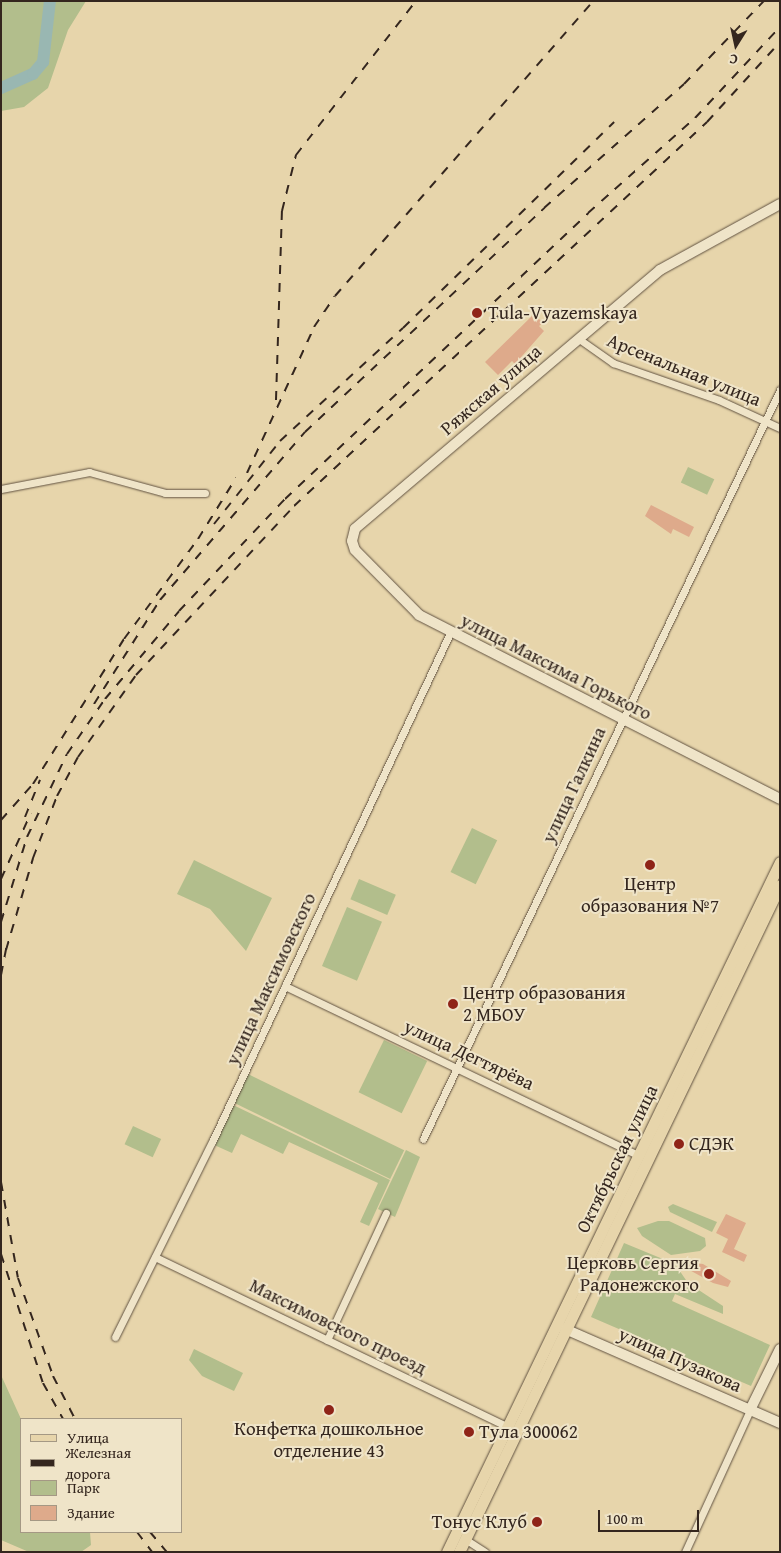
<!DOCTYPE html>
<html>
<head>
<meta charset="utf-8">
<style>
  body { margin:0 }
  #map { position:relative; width:781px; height:1553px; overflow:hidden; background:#e7d5ab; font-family:"Gentium Book Plus",serif }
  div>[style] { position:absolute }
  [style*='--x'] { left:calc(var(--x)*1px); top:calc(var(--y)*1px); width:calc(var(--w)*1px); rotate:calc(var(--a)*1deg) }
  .green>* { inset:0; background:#b2be8c; transform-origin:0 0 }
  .river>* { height:12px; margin:-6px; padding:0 6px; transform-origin:6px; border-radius:6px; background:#99b7b2 }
  .building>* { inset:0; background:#deaa8b }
  .roads { filter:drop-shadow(0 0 1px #615241) drop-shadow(0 0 1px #615241) }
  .street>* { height:7px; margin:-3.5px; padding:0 3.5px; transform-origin:3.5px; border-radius:3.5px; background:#efe4c8 }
  .secondary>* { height:10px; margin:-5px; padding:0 5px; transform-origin:5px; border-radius:5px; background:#efe4c8 }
  .primary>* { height:11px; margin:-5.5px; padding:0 5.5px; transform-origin:5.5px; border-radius:5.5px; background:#e7d5ab }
  .rail>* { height:2px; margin-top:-1px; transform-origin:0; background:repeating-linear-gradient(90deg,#34261e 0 9px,transparent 0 18px) }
  .dots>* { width:14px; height:14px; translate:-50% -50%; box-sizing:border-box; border:2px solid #efe4c8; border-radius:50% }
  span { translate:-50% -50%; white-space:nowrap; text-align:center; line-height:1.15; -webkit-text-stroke:4px #efe4c8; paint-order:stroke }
  .poi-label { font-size:19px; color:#34261e }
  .left { translate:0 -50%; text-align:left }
  .right { translate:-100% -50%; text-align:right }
  .street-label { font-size:19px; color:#34261e }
  .frame { position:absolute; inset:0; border:2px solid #34261e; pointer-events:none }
  .legend { position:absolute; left:20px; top:1418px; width:162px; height:115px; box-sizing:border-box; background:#efe4c8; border:1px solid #a49884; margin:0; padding:6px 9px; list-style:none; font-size:15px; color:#34261e }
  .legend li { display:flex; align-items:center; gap:10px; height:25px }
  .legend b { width:25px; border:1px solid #a49884 }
  .north { position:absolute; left:711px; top:20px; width:50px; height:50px; -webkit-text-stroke:4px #efe4c8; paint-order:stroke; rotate:190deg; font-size:14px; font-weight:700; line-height:20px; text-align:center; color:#34261e }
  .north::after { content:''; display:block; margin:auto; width:18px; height:22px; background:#34261e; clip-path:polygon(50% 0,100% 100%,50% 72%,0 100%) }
  .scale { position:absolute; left:598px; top:1510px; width:101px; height:22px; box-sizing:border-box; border:2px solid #34261e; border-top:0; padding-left:6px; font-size:15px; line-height:18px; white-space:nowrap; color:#34261e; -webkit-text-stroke:4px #efe4c8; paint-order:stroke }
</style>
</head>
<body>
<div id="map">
  <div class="green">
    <i style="clip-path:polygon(1px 1px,86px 1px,68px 30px,48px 88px,24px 107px,1px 111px)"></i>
    <i style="left:688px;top:467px;width:29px;height:17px;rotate:25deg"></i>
    <i style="left:472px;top:828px;width:28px;height:49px;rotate:26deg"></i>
    <i style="clip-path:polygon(194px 860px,272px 898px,246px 951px,210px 909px,177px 894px)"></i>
    <i style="left:359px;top:879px;width:40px;height:22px;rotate:23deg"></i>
    <i style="left:347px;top:907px;width:38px;height:64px;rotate:23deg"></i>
    <i style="left:384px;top:1040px;width:48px;height:58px;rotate:26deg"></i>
    <i style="left:246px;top:1073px;width:176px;height:32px;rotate:26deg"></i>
    <i style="clip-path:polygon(231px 1104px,390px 1180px,369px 1226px,360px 1222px,378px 1183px,289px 1142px,283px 1154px,241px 1134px,232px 1153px,212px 1144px)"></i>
    <i style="left:133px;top:1126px;width:31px;height:20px;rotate:25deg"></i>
    <i style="clip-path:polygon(406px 1150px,420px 1157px,395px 1217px,378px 1209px)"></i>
    <i style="clip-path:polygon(673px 1204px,717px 1222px,712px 1232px,670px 1212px,668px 1207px)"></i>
    <i style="clip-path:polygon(658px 1221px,669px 1221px,705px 1238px,706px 1246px,700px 1251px,671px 1255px,642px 1236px,637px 1228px)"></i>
    <i style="clip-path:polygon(624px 1243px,675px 1264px,688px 1283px,723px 1306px,723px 1314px,675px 1294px,672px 1301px,770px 1345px,751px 1386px,591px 1317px)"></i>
    <i style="clip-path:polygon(194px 1349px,243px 1373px,234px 1391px,202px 1376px,189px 1360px)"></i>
    <i style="clip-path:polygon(1px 1375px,21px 1419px,21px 1532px,90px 1532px,91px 1545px,81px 1552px,29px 1552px,1px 1540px)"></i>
  </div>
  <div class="river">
    <i style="--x:1;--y:88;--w:35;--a:-24"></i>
    <i style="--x:33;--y:74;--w:16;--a:-50"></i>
    <i style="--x:43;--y:62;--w:61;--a:-83.5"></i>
  </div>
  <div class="building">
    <i style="clip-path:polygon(534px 314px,543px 323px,539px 326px,544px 331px,515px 364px,512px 361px,498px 375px,485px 362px)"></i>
    <i style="clip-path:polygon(651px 505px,694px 527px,689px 537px,673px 529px,671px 534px,645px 516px)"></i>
    <i style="clip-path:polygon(726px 1214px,746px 1223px,734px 1249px,747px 1255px,744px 1262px,722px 1252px,728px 1239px,716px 1233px)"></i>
    <i style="clip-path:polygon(687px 1262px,703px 1264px,731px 1281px,728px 1287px,713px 1283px,684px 1267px)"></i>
  </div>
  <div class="roads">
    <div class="street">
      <i style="--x:579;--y:339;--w:42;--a:35.2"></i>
      <i style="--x:613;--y:363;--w:112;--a:19.2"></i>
      <i style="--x:719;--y:400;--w:67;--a:24.7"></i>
      <i style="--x:1;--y:489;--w:90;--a:-10.9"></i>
      <i style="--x:89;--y:472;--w:79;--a:15.4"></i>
      <i style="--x:165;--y:493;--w:40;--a:0"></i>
      <i style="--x:285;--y:986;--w:390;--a:25.6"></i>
      <i style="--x:423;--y:1139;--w:830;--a:-64.52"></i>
      <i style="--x:155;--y:1257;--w:392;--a:25.7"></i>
      <i style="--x:115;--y:1337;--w:218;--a:-63.6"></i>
      <i style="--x:212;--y:1142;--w:562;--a:-64.94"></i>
      <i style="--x:327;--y:1340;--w:140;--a:-65.1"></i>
      <i style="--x:465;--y:1539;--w:24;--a:33"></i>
      <i style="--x:685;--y:1552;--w:156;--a:-65.4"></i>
    </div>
    <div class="secondary">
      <i style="--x:780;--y:204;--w:137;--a:151.2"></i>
      <i style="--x:660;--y:270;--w:400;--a:139.7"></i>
      <i style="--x:355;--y:529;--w:12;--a:104"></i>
      <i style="--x:352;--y:541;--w:9;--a:72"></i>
      <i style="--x:355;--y:550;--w:91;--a:45.4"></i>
      <i style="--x:419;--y:615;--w:405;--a:27"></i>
      <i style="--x:565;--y:1329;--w:235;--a:23.6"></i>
      <i style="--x:750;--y:1410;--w:68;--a:-63.8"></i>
    </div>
    <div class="primary">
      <i style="--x:447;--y:1552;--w:766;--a:-64.24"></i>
      <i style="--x:459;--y:1552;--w:740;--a:-64.3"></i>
    </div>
  </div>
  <div class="rail">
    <i style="--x:276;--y:400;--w:189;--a:-88.2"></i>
    <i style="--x:282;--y:211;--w:58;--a:-76"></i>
    <i style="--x:296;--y:155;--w:195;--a:-52.1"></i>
    <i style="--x:247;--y:473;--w:161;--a:-65.3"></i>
    <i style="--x:314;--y:327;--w:37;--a:-56"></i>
    <i style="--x:335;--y:296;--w:392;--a:-48.8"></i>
    <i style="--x:214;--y:524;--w:106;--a:-51.5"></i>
    <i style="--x:280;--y:441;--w:167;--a:-42.6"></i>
    <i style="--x:403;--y:328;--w:295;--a:-44.3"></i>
    <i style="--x:94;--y:704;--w:123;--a:-57.6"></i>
    <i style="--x:160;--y:600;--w:222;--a:-49.2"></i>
    <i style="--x:305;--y:432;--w:328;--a:-43.1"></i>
    <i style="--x:544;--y:208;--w:187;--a:-41.5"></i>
    <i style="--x:684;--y:84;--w:115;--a:-46.1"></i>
    <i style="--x:25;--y:817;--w:40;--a:-68"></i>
    <i style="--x:1;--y:820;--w:48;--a:-48.4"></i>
    <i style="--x:33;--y:784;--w:171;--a:-57.9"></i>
    <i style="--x:124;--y:639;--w:124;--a:-53.5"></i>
    <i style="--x:198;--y:539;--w:72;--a:-58.1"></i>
    <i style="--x:1;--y:879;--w:72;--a:-65.6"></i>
    <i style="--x:1;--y:922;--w:89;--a:-73"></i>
    <i style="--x:27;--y:837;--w:92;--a:-64.3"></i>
    <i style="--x:67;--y:754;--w:67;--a:-55.4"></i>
    <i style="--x:105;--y:699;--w:115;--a:-49.9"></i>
    <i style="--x:179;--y:611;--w:154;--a:-46.6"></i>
    <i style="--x:285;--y:499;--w:417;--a:-43.3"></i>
    <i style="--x:588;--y:213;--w:143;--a:-41.6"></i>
    <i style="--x:695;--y:118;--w:125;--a:-47"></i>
    <i style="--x:6;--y:950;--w:96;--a:-73.6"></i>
    <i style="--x:33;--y:858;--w:66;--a:-68.8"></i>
    <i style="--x:57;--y:796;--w:44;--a:-61.7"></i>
    <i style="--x:78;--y:757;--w:100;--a:-54.7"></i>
    <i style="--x:136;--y:675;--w:231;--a:-46.9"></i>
    <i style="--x:294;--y:506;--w:564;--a:-42.92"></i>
    <i style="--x:707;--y:122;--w:108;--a:-47.6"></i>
    <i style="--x:1;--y:975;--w:33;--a:-79"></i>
    <i style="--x:1;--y:1182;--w:97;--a:80"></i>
    <i style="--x:18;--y:1278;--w:104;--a:70.3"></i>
    <i style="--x:53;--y:1376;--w:48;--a:62.9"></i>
    <i style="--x:1;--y:1254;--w:136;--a:72"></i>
    <i style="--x:43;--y:1383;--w:41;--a:60.9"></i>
    <i style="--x:137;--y:1532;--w:25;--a:53"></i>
    <i style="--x:150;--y:1532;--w:26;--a:50"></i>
  </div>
  <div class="dots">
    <i style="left:477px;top:313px;background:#8f2418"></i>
    <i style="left:650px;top:865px;background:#8f2418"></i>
    <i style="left:453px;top:1004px;background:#8f2418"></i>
    <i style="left:679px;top:1144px;background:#8f2418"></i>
    <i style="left:709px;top:1274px;background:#8f2418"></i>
    <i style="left:329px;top:1410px;background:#8f2418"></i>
    <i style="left:469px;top:1432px;background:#8f2418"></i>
    <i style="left:537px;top:1522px;background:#8f2418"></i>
  </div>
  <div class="poi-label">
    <span class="left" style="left:488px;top:313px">Tula-Vyazemskaya</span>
    <span style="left:650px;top:895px">Центр<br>образования №7</span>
    <span class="left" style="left:463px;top:1004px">Центр образования<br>2 МБОУ</span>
    <span class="left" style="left:689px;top:1144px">СДЭК</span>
    <span class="right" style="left:699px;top:1274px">Церковь Сергия<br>Радонежского</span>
    <span style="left:329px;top:1440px">Конфетка дошкольное<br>отделение 43</span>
    <span class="left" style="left:479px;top:1432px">Тула 300062</span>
    <span class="right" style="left:527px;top:1522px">Тонус Клуб</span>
  </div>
  <div class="street-label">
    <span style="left:684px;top:370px;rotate:22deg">Арсенальная улица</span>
    <span style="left:491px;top:390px;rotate:-41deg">Ряжская улица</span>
    <span style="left:556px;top:667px;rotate:27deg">улица Максима Горького</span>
    <span style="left:574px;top:785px;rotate:-65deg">улица Галкина</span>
    <span style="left:271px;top:979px;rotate:-65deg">улица Максимовского</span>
    <span style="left:469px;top:1055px;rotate:25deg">улица Дегтярёва</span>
    <span style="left:617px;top:1159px;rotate:-64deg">Октябрьская улица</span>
    <span style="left:338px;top:1327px;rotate:26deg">Максимовского проезд</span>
    <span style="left:680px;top:1360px;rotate:24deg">улица Пузакова</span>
  </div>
  <div class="frame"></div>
  <ul class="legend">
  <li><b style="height:6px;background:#e7d5ab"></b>Улица</li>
  <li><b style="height:6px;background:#34261e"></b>Железная дорога</li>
  <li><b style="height:14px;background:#b2be8c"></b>Парк</li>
  <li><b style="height:14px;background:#deaa8b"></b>Здание</li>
  </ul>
  <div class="north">С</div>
  <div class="scale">100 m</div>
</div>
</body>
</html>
